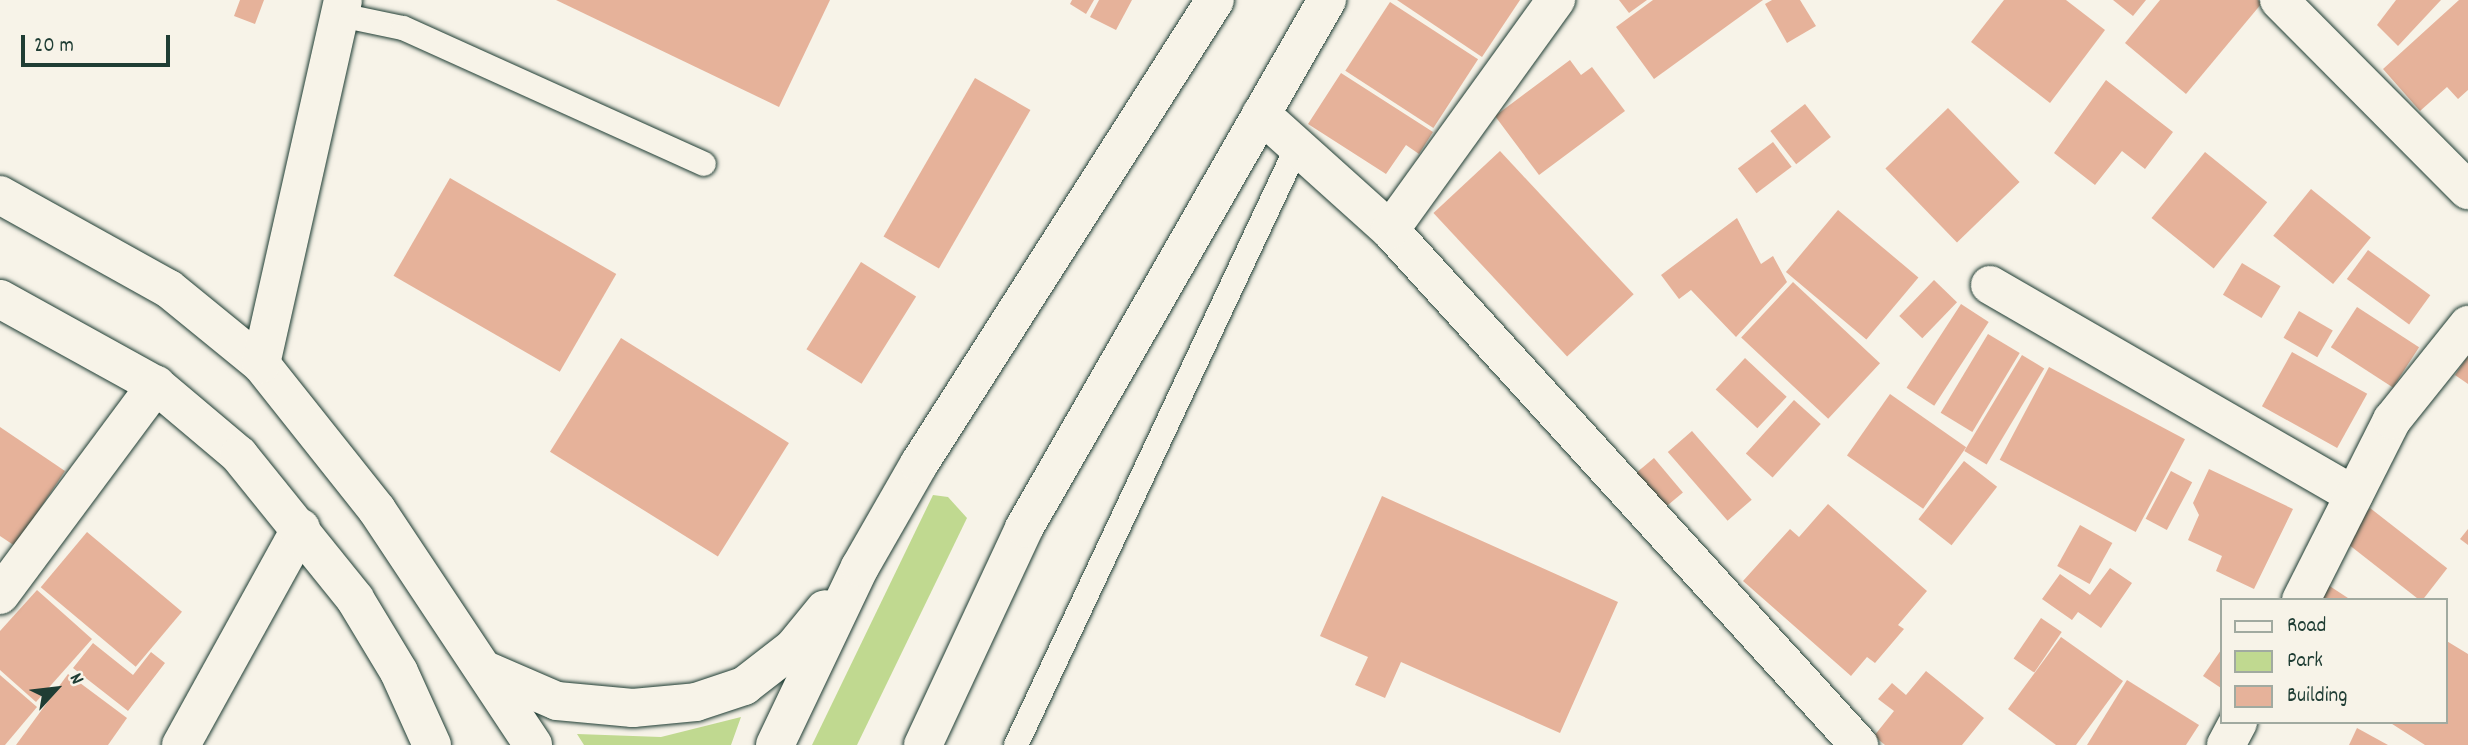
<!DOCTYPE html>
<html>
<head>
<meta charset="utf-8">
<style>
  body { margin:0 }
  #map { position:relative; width:2468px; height:745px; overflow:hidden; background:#f7f3e8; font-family:Dekko,sans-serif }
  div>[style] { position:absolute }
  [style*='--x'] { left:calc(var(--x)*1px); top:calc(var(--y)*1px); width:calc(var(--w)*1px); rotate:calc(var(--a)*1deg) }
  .green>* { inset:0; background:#c0d990 }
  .building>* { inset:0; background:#e6b29a; transform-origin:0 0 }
  .roads { filter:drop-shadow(0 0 2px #1f3d34) drop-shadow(0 0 2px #1f3d34) }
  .lane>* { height:24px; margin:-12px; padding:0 12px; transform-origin:12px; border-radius:12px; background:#f7f3e8 }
  .street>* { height:38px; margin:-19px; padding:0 19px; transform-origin:19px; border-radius:19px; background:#f7f3e8 }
  .secondary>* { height:38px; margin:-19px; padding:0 19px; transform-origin:19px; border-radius:19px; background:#f7f3e8 }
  span { translate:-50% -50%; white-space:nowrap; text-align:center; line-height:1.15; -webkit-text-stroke:5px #f7f3e8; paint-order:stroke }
  .legend { position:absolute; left:2220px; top:598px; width:228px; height:126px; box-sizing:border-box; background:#f7f3e8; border:2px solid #a1aaa0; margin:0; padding:9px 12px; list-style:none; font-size:21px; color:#1f3d34 }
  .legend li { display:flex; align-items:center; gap:14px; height:35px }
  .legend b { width:35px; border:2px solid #a1aaa0 }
  .north { position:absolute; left:21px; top:654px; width:70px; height:70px; -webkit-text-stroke:5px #f7f3e8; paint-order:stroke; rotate:63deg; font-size:19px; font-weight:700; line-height:28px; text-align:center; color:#1f3d34 }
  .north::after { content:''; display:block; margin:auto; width:24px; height:32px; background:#1f3d34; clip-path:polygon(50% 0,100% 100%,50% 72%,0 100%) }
  .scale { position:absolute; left:21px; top:35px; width:149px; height:32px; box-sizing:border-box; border:4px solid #1f3d34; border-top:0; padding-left:9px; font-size:21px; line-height:24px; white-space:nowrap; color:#1f3d34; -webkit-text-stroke:5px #f7f3e8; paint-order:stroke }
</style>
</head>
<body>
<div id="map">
  <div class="green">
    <i style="clip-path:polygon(933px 495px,948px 497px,967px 518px,857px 745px,812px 745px)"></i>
    <i style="clip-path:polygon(741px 717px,731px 745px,584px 745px,577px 734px,661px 737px)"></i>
  </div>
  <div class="building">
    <i style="clip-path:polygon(240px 0,264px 0,255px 24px,234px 16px)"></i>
    <i style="clip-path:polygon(556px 0,830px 0,779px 107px)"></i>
    <i style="clip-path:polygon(1072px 0,1094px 0,1086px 14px,1070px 4px)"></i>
    <i style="clip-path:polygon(1099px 0,1132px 0,1116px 30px,1090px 17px)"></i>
    <i style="clip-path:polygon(1397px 0,1520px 0,1482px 57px)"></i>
    <i style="clip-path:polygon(1619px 0,1647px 0,1629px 13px)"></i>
    <i style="clip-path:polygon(1653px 0,1763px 0,1654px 79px,1616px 27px)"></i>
    <i style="clip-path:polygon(1772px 0,1800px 0,1816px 26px,1787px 43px,1765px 4px)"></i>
    <i style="clip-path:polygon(2004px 0,2066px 0,2105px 30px,2050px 103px,1971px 42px)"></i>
    <i style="clip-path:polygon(2113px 0,2146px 0,2133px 16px)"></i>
    <i style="clip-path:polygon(2160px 0,2258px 0,2262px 3px,2186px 94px,2125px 43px)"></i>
    <i style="clip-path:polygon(2396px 0,2441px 0,2398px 46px,2377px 25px)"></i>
    <i style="clip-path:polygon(2459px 0,2468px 0,2468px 90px,2458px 99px,2447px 87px,2420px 111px,2383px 69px)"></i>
    <i style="left:1390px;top:2px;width:105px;height:82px;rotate:33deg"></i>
    <i style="clip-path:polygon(1570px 60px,1581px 75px,1592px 67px,1625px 111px,1539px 175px,1495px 116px)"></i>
    <i style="clip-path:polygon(1341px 73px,1433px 132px,1419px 154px,1406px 145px,1386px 174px,1308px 124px)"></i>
    <i style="left:975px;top:78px;width:64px;height:183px;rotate:30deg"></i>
    <i style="clip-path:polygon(2106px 80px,2173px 132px,2145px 169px,2122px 151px,2095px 185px,2054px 153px)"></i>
    <i style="left:1805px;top:104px;width:42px;height:44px;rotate:52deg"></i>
    <i style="left:1948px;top:108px;width:103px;height:87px;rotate:46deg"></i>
    <i style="left:1773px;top:142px;width:31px;height:44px;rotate:53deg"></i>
    <i style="left:1500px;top:151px;width:196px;height:91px;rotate:47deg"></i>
    <i style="left:2205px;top:152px;width:80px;height:85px;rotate:39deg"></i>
    <i style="left:450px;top:178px;width:192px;height:113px;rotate:30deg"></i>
    <i style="left:2311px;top:189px;width:77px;height:60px;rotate:39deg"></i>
    <i style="left:1838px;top:210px;width:105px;height:81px;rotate:40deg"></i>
    <i style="clip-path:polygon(1737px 218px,1761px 264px,1773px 256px,1787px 282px,1736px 337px,1691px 290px,1679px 299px,1661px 275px)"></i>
    <i style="left:2368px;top:250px;width:77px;height:36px;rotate:36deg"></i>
    <i style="left:861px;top:262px;width:65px;height:103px;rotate:32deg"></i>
    <i style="left:2242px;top:263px;width:45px;height:37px;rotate:31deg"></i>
    <i style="left:1934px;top:280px;width:32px;height:50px;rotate:44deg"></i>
    <i style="left:1793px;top:282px;width:119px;height:76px;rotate:43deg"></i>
    <i style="left:1961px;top:304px;width:33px;height:100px;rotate:33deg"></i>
    <i style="left:2357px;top:307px;width:74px;height:48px;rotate:33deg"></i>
    <i style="left:2299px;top:311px;width:39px;height:31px;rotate:30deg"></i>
    <i style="left:1988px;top:334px;width:37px;height:92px;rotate:31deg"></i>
    <i style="left:621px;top:338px;width:198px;height:134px;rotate:32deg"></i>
    <i style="left:2292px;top:352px;width:86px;height:62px;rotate:29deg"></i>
    <i style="left:2022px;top:355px;width:26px;height:112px;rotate:31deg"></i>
    <i style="clip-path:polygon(2468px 356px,2468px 384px,2455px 375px)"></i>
    <i style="left:1745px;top:358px;width:57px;height:43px;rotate:43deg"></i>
    <i style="left:2049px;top:367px;width:154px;height:105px;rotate:28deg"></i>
    <i style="left:1890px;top:394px;width:93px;height:75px;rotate:35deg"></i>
    <i style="left:1794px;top:400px;width:36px;height:72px;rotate:42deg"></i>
    <i style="clip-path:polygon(0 427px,65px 471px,15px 546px,0 536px)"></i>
    <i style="left:1692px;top:431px;width:91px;height:32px;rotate:49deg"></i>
    <i style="left:1654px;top:458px;width:45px;height:25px;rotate:50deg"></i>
    <i style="left:1964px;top:461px;width:42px;height:74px;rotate:38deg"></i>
    <i style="clip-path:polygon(2209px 469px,2293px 509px,2254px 589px,2216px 571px,2222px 556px,2188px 540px,2199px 515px,2193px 503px)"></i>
    <i style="left:2171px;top:471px;width:24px;height:54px;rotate:28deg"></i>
    <i style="clip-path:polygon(1382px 496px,1618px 602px,1560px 733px,1401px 662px,1385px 698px,1355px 685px,1368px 657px,1320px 636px)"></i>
    <i style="clip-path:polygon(1828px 504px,1927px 591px,1898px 625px,1904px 629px,1875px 663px,1867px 657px,1851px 676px,1743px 581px,1790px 529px,1799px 537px)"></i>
    <i style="left:2370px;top:508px;width:98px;height:42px;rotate:38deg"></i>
    <i style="left:2080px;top:525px;width:37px;height:47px;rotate:29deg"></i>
    <i style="clip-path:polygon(2468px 529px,2468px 545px,2460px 539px)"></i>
    <i style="left:87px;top:532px;width:124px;height:72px;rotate:40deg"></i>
    <i style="clip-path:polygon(2110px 568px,2132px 583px,2101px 628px,2078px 612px,2072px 620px,2042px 599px,2060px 574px,2090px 595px)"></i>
    <i style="clip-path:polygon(2325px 583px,2351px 600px,2314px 600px)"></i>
    <i style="clip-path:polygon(37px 590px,92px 639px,36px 702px,0 670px,0 631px)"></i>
    <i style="left:2041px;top:618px;width:25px;height:49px;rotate:34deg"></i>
    <i style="clip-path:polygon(2061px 637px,2123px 681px,2076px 745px,2056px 745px,2008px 709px)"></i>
    <i style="clip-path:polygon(2445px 640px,2468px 654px,2468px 745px,2425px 745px,2389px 722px,2445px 722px)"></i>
    <i style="clip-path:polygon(93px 643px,133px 675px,151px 652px,165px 663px,128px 711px,73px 668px)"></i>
    <i style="clip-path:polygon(2221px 650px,2221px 688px,2203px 676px)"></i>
    <i style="clip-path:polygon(1926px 671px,1984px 718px,1962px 745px,1885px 745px,1874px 736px,1894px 711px,1878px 699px,1892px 683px,1906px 695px)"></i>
    <i style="clip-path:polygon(68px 674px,127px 718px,108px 745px,16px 745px)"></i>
    <i style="clip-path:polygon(0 675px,37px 707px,5px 745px,0 745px)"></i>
    <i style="clip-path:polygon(2127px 680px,2199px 725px,2186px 745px,2087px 745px)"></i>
    <i style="clip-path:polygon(2357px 728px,2388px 745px,2349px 745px)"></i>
  </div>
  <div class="roads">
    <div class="lane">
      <i style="--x:340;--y:15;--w:64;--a:11.7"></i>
      <i style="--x:403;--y:28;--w:330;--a:24.3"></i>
      <i style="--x:1016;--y:745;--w:661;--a:-64.83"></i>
    </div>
    <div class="street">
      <i style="--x:2279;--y:0;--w:268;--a:45.2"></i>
      <i style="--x:1261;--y:114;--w:173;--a:42"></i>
      <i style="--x:1390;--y:230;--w:697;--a:47.68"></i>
      <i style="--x:1390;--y:230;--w:284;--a:-54.2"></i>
      <i style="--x:1990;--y:285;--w:420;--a:30"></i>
      <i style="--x:0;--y:595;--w:262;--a:-53.4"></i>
      <i style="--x:2301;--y:600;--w:202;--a:-63.2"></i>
      <i style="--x:2392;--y:420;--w:122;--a:-51.3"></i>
      <i style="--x:181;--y:745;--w:248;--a:-61.1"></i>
      <i style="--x:2226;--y:745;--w:26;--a:-62"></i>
    </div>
    <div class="secondary">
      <i style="--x:0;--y:195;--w:193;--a:29.1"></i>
      <i style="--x:169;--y:289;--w:119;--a:39.2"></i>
      <i style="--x:261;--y:364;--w:186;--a:51.5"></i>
      <i style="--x:377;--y:510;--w:282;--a:56.4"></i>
      <i style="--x:0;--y:299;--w:178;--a:28.9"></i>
      <i style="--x:156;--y:385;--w:109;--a:40.1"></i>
      <i style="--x:239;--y:455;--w:185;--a:51.1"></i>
      <i style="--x:355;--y:599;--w:85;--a:58.9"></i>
      <i style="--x:399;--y:672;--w:80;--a:65.7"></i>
      <i style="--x:261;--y:364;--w:373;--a:-77.3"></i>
      <i style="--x:485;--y:670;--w:78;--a:23.3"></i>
      <i style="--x:557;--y:701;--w:76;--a:5.3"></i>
      <i style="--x:633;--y:708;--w:63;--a:-5.4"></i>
      <i style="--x:696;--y:702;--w:51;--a:-18.4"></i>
      <i style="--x:744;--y:686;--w:62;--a:-37.8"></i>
      <i style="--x:793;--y:648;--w:50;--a:-50.6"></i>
      <i style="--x:775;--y:745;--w:197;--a:-64.5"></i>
      <i style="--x:860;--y:567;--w:119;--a:-60.2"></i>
      <i style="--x:919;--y:464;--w:550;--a:-57.46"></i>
      <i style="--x:923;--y:745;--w:239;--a:-65"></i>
      <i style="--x:1024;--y:528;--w:609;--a:-60.15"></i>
    </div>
  </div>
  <ul class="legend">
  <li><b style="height:9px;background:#f7f3e8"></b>Road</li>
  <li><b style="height:19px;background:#c0d990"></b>Park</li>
  <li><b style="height:19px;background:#e6b29a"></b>Building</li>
  </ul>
  <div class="north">N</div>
  <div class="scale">20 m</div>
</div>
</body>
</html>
